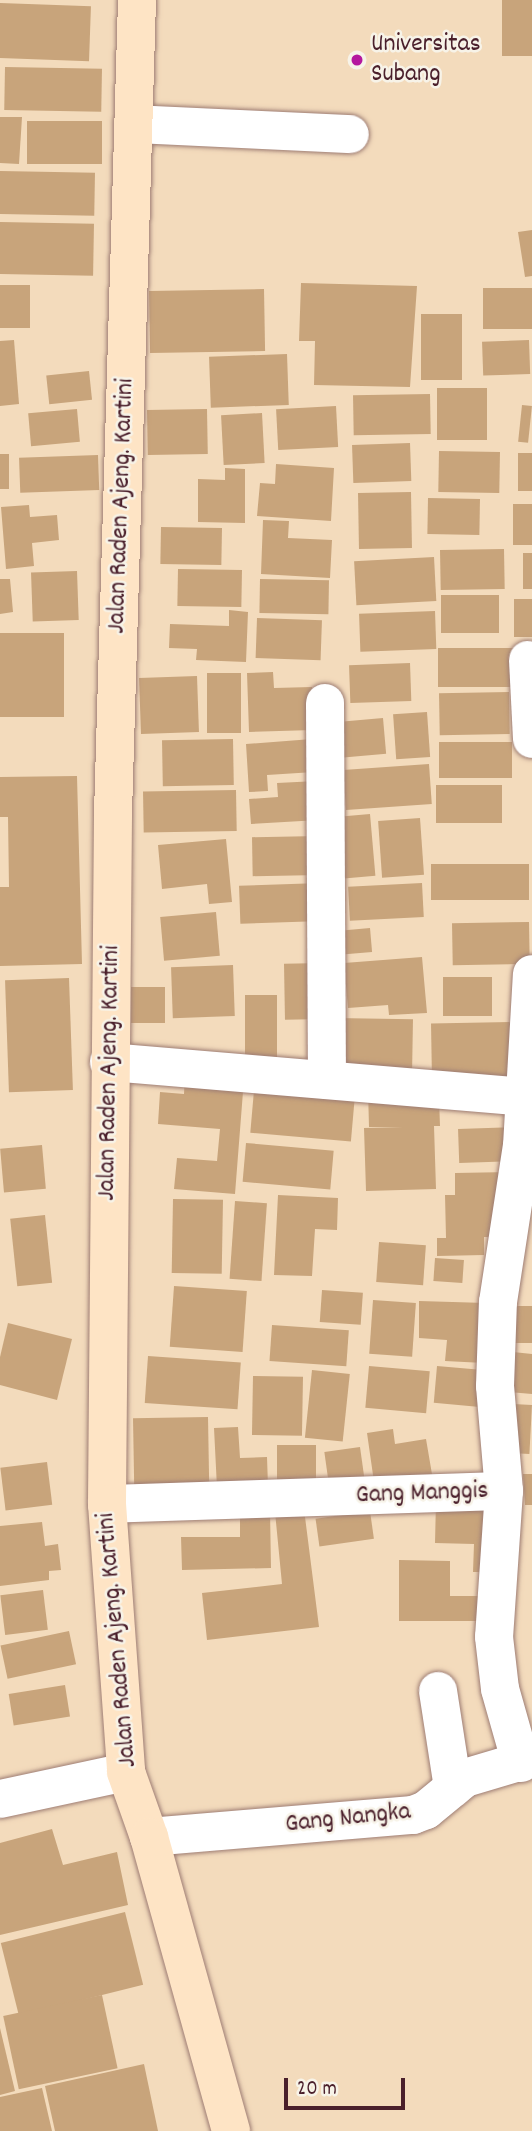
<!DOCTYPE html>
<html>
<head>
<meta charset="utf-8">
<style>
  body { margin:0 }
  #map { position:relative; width:532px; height:2131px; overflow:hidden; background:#f3dbbc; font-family:Dekko,sans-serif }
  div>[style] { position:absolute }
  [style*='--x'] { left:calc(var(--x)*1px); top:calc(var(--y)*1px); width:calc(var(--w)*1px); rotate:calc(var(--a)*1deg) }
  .building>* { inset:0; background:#c8a47b; transform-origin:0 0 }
  .roads { filter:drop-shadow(0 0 2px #9e7d74) drop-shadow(0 0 2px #9e7d74) }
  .street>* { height:38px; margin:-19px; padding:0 19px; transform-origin:19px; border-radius:19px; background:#fff }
  .secondary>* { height:38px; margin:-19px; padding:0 19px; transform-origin:19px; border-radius:19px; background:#fee4c5 }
  .dots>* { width:19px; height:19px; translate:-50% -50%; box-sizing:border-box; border:4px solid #f7f3e8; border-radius:50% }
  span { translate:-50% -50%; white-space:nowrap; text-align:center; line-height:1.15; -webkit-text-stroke:5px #f7f3e8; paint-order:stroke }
  .poi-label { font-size:26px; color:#4a1f2b }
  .left { translate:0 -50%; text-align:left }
  .street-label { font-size:26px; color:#4a1f2b }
  .scale { position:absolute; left:284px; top:2078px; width:121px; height:32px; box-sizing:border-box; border:4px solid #4a1f2b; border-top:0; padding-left:9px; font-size:21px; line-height:24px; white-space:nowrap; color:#4a1f2b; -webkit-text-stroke:5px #f7f3e8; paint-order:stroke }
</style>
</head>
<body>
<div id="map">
  <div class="building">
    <i style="left:502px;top:0;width:30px;height:56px"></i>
    <i style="left:0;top:3px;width:91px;height:55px;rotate:2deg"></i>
    <i style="left:5px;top:67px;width:97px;height:43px;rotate:1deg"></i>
    <i style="clip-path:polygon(0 117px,22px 117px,19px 164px,0 163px)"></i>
    <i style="left:27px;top:121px;width:75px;height:43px"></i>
    <i style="left:0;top:171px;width:95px;height:43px;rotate:1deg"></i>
    <i style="left:0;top:222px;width:94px;height:52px;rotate:1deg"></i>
    <i style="clip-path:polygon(532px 230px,532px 276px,525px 277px,518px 232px)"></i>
    <i style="clip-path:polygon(301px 283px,417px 286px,410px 387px,314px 385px,315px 341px,299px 341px)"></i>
    <i style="left:0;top:285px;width:30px;height:43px"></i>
    <i style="left:532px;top:288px;width:41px;height:49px;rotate:90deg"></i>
    <i style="left:264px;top:289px;width:62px;height:115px;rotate:89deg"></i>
    <i style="left:421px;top:314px;width:41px;height:66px"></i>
    <i style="clip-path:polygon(14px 340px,19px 404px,0 406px,0 341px)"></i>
    <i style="left:529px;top:340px;width:34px;height:47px;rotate:88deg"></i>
    <i style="left:287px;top:354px;width:51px;height:78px;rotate:88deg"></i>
    <i style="left:89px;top:371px;width:29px;height:43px;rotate:84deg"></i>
    <i style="left:437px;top:388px;width:50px;height:52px"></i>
    <i style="left:430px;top:394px;width:40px;height:77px;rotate:89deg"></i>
    <i style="left:522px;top:405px;width:10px;height:37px;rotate:6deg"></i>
    <i style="left:336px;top:406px;width:41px;height:60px;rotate:87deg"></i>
    <i style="left:77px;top:409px;width:33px;height:49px;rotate:85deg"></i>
    <i style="left:207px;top:409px;width:45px;height:60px;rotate:89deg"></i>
    <i style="left:262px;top:413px;width:50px;height:41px;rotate:87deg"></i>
    <i style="left:410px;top:443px;width:38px;height:58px;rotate:88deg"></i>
    <i style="left:439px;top:451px;width:61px;height:41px;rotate:1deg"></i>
    <i style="left:518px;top:453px;width:14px;height:38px"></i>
    <i style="left:0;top:454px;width:9px;height:35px"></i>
    <i style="left:98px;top:455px;width:35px;height:79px;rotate:88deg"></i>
    <i style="clip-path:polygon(276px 464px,334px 468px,331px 521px,257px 516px,260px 483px,275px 484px)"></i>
    <i style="clip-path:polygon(225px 468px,245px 469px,245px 523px,198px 522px,198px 479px,225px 480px)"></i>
    <i style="left:411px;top:492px;width:56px;height:53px;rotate:89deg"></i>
    <i style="left:428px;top:498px;width:52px;height:36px;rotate:1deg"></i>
    <i style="left:513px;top:504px;width:19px;height:41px"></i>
    <i style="clip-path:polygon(29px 505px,30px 517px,57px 515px,59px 540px,32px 543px,34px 566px,6px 569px,1px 507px)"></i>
    <i style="clip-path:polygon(263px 520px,289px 521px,288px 538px,332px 540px,330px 578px,261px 574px)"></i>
    <i style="left:161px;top:527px;width:61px;height:37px;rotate:1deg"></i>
    <i style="left:504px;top:549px;width:40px;height:64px;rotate:89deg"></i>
    <i style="left:523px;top:553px;width:9px;height:36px"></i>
    <i style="left:434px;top:557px;width:44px;height:80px;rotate:87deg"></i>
    <i style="left:178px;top:569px;width:64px;height:37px;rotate:1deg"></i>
    <i style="left:77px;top:571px;width:49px;height:46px;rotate:88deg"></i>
    <i style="clip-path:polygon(0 579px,10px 579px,13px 612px,0 614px)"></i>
    <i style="left:260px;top:579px;width:69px;height:34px;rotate:1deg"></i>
    <i style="left:499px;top:595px;width:38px;height:58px;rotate:90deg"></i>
    <i style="left:532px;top:599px;width:38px;height:18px;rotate:90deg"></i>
    <i style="clip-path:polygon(229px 610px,248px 612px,246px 662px,196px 660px,197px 649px,169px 648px,170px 624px,229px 626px)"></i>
    <i style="left:435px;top:611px;width:38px;height:76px;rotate:88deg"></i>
    <i style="left:257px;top:618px;width:65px;height:40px;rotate:2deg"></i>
    <i style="left:0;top:633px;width:64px;height:84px"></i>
    <i style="left:518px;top:648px;width:39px;height:80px;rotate:90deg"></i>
    <i style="left:410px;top:663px;width:38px;height:61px;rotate:88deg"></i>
    <i style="clip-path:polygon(273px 672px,274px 688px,312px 687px,313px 730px,249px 732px,247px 673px)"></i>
    <i style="left:207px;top:673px;width:34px;height:60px"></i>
    <i style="left:197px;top:676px;width:56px;height:58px;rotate:88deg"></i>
    <i style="left:509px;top:692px;width:42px;height:70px;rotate:89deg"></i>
    <i style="left:427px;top:712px;width:45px;height:34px;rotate:86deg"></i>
    <i style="left:383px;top:718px;width:36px;height:54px;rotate:85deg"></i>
    <i style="left:233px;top:739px;width:46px;height:71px;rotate:89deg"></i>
    <i style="clip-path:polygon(312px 739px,314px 772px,267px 775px,268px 791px,249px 792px,246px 744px)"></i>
    <i style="left:512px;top:742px;width:36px;height:73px;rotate:90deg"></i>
    <i style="left:429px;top:764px;width:40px;height:86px;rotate:86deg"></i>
    <i style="clip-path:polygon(77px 776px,82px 964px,0 966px,0 887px,9px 887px,8px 817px,0 817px,0 777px)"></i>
    <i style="clip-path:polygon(317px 781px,319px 820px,251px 824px,249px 799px,278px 797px,277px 783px)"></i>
    <i style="left:502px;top:785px;width:38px;height:66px;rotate:90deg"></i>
    <i style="left:236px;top:790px;width:41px;height:93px;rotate:89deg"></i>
    <i style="left:370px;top:814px;width:62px;height:43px;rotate:85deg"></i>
    <i style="left:420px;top:818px;width:57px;height:42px;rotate:86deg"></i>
    <i style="left:319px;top:836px;width:39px;height:67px;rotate:89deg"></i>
    <i style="clip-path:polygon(226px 839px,232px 902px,209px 904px,207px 884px,162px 889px,158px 845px)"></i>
    <i style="left:529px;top:864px;width:36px;height:98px;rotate:90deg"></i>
    <i style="left:321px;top:883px;width:38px;height:82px;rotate:88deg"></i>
    <i style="left:422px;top:883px;width:34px;height:74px;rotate:87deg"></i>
    <i style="left:216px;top:912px;width:44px;height:56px;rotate:85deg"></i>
    <i style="left:529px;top:922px;width:42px;height:77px;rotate:89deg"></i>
    <i style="left:370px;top:928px;width:24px;height:36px;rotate:85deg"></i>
    <i style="clip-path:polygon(422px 957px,427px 1013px,389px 1015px,388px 1005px,348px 1008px,344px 963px)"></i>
    <i style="left:323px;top:963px;width:56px;height:39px;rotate:89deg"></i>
    <i style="left:233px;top:965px;width:51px;height:62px;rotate:88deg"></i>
    <i style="left:492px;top:977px;width:39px;height:49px;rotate:90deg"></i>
    <i style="left:69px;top:978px;width:112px;height:64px;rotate:88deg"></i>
    <i style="left:131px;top:987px;width:34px;height:36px"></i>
    <i style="left:245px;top:995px;width:32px;height:66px"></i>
    <i style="left:335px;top:1018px;width:78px;height:55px;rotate:1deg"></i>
    <i style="left:517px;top:1022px;width:57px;height:86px;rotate:89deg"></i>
    <i style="clip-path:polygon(185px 1074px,244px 1079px,235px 1194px,174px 1189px,177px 1158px,217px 1161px,220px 1129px,158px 1124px,160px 1092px,184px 1094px)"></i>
    <i style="left:255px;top:1079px;width:101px;height:54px;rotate:5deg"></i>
    <i style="clip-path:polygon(368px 1090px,439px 1098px,440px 1126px,434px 1126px,436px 1189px,366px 1191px,364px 1128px,403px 1127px,369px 1127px)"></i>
    <i style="left:514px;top:1127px;width:34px;height:56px;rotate:88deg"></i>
    <i style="left:246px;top:1143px;width:88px;height:39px;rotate:5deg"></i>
    <i style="left:42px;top:1145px;width:44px;height:42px;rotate:85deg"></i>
    <i style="clip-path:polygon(510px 1172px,502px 1237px,484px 1237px,484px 1255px,437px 1256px,437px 1238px,446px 1238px,445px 1195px,455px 1195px,455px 1173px)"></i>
    <i style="clip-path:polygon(278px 1195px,338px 1198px,337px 1230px,315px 1229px,312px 1276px,274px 1275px)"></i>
    <i style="left:173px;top:1199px;width:50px;height:74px;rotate:1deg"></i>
    <i style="left:235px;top:1201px;width:32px;height:78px;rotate:4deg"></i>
    <i style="left:45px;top:1215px;width:68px;height:35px;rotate:84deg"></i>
    <i style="left:379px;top:1242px;width:47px;height:40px;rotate:4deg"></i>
    <i style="left:435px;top:1258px;width:29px;height:23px;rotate:4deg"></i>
    <i style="left:174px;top:1286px;width:73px;height:61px;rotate:4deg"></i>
    <i style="left:322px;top:1290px;width:41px;height:32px;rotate:4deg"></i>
    <i style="left:373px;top:1300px;width:43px;height:54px;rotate:4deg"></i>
    <i style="clip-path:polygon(419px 1301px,486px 1303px,484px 1363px,445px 1361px,447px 1340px,419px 1338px)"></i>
    <i style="left:532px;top:1306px;width:37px;height:29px;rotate:90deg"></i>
    <i style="clip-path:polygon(8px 1323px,72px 1339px,57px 1400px,0 1385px,0 1357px)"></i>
    <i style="left:272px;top:1325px;width:77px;height:36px;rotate:4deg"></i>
    <i style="clip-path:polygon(513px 1352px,532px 1354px,532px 1394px,509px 1392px)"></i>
    <i style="left:148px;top:1356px;width:93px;height:47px;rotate:4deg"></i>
    <i style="left:369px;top:1366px;width:61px;height:42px;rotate:5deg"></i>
    <i style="left:437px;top:1366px;width:49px;height:37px;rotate:5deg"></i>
    <i style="left:312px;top:1370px;width:38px;height:68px;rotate:6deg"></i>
    <i style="left:253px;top:1376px;width:50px;height:59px;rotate:1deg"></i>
    <i style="left:513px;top:1404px;width:19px;height:49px;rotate:3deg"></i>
    <i style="left:208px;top:1417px;width:77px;height:75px;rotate:89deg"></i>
    <i style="clip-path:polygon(238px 1427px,240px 1458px,267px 1457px,268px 1486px,217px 1488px,214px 1428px)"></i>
    <i style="clip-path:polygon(393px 1429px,395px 1444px,426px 1439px,433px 1480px,375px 1489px,367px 1433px)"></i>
    <i style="left:277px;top:1445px;width:39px;height:40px"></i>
    <i style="left:360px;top:1447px;width:35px;height:36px;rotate:82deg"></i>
    <i style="left:47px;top:1462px;width:43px;height:47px;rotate:83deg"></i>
    <i style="clip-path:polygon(523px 1474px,532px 1474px,532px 1505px,525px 1505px)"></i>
    <i style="clip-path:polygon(436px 1501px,494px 1502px,492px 1572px,473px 1572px,474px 1544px,435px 1543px)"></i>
    <i style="clip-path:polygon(304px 1509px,319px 1627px,207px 1640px,202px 1593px,282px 1584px,275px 1512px)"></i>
    <i style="clip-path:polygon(270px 1510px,271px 1568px,182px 1570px,181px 1537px,240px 1537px,240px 1511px)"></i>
    <i style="left:370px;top:1511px;width:28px;height:55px;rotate:82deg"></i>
    <i style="clip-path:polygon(42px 1522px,45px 1546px,58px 1544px,61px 1570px,49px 1571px,49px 1580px,0 1586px,0 1526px)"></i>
    <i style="clip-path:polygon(399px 1560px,450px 1561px,450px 1596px,482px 1596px,482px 1621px,399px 1621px)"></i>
    <i style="left:43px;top:1590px;width:40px;height:43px;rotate:83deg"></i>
    <i style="left:69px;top:1631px;width:34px;height:70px;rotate:78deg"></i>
    <i style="left:65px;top:1685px;width:32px;height:57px;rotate:81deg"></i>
    <i style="clip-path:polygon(52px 1829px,63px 1865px,117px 1852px,128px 1905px,0 1935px,0 1843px)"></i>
    <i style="left:125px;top:1912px;width:75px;height:128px;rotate:76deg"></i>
    <i style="left:102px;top:1995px;width:75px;height:101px;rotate:78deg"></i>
    <i style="clip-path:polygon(0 2028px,15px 2091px,0 2095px)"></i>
    <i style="clip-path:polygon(144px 2064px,158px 2131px,55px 2131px,45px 2086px)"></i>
    <i style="clip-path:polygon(42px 2088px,52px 2131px,0 2131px,0 2097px)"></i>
  </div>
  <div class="roads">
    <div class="street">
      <i style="--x:134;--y:124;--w:216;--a:2.7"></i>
      <i style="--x:528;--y:660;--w:79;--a:87.1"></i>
      <i style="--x:325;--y:703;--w:377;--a:89.7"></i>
      <i style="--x:109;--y:1062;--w:416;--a:4.8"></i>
      <i style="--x:504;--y:1491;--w:105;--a:-94.9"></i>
      <i style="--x:495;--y:1386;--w:84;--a:-88"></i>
      <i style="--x:498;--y:1302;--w:158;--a:-81.3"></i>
      <i style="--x:522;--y:1146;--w:172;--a:-86.7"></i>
      <i style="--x:107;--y:1504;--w:397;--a:-1.9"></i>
      <i style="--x:504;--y:1491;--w:146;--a:93.9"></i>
      <i style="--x:494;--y:1637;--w:52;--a:83.4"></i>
      <i style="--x:500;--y:1689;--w:77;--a:74.2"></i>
      <i style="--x:438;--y:1691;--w:98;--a:81.2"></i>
      <i style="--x:0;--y:1799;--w:129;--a:-12.1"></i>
      <i style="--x:149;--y:1837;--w:265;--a:-4.8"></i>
      <i style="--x:413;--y:1815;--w:14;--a:-21"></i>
      <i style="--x:426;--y:1810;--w:50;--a:-39.4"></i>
      <i style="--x:465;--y:1778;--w:70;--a:-16.6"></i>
    </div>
    <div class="secondary">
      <i style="--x:137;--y:0;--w:815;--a:91.69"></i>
      <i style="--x:113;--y:815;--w:689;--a:90.5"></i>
      <i style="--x:107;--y:1504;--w:269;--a:85.9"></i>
      <i style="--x:126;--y:1772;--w:69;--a:70.5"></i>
      <i style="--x:149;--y:1837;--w:305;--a:74.4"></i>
    </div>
  </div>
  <div class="dots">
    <i style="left:357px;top:60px;background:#b5179e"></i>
  </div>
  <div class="poi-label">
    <span class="left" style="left:371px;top:60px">Universitas<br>Subang</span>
  </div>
  <div class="street-label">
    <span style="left:122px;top:506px;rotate:-88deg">Jalan Raden Ajeng. Kartini</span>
    <span style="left:110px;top:1073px;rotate:-89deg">Jalan Raden Ajeng. Kartini</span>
    <span style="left:422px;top:1494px;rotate:-2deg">Gang Manggis</span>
    <span style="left:118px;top:1640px;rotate:-95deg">Jalan Raden Ajeng. Kartini</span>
    <span style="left:348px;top:1819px;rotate:-6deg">Gang Nangka</span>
  </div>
  <div class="scale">20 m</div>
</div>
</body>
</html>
